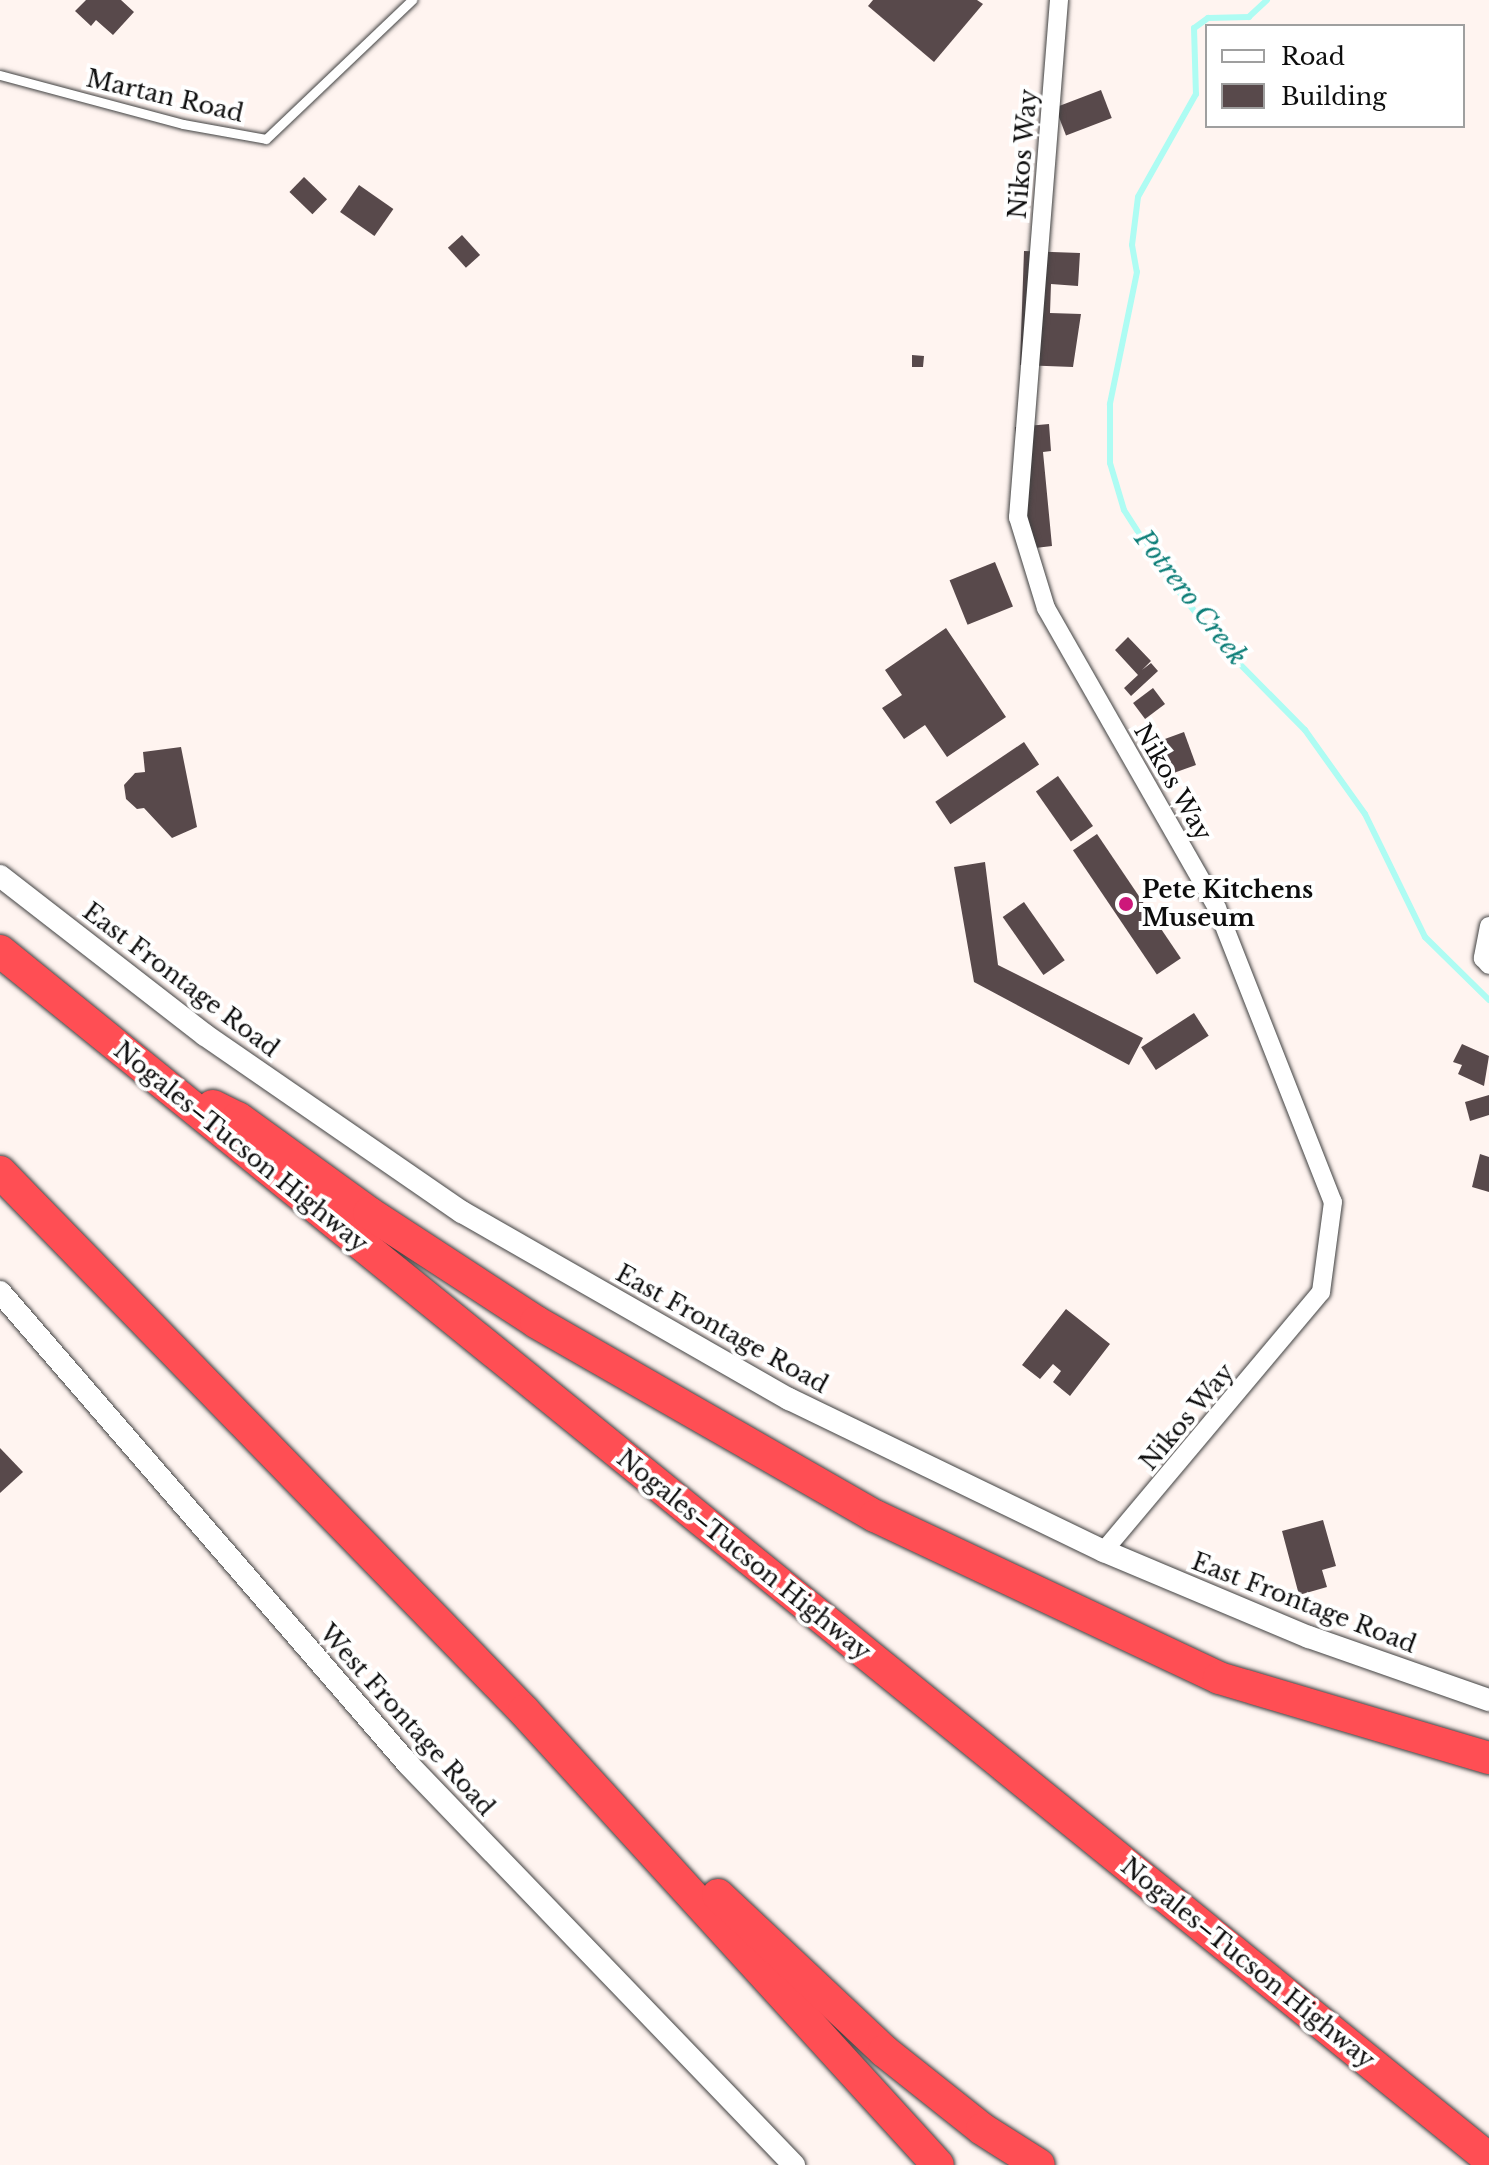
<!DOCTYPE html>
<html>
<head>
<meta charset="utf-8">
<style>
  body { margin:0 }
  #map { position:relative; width:1489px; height:2165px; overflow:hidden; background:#fff4f0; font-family:"Libre Baskerville",serif }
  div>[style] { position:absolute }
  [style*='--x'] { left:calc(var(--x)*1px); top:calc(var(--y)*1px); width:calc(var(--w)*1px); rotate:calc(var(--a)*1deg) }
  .stream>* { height:6px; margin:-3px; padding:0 3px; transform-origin:3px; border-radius:3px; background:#aefcf3 }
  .building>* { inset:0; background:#58494b; transform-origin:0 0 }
  .roads { filter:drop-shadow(0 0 2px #414141) drop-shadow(0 0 2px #414141) }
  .service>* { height:9px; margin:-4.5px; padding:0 4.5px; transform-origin:4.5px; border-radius:4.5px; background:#fff }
  .minor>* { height:18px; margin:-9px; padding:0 9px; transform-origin:9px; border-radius:9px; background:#fff }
  .tertiary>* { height:22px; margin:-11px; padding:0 11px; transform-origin:11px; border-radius:11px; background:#fff }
  .motorway>* { height:32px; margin:-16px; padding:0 16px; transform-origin:16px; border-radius:16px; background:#ff4e54 }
  .dots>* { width:22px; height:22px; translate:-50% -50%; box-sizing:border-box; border:4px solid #fff; border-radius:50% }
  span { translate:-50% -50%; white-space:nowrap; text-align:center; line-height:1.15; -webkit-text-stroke:8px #fff; paint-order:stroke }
  .street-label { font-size:24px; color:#0e0e0e }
  .poi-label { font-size:24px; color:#0e0e0e; font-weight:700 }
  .left { translate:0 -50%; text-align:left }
  .water-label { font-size:26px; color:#0c7e78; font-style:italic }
  .legend { position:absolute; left:1205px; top:24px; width:260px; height:104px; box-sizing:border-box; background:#fff; border:2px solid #9f9f9f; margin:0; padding:10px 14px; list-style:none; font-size:24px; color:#0e0e0e }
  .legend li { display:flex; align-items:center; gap:16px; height:40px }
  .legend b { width:40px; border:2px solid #9f9f9f }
</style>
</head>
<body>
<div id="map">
  <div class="stream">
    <i style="--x:1267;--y:0;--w:25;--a:137"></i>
    <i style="--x:1249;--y:17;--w:41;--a:178.6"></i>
    <i style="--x:1208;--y:18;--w:17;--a:144"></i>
    <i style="--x:1194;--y:28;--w:66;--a:88.3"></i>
    <i style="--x:1196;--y:94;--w:118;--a:119.4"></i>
    <i style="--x:1138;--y:197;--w:48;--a:97.1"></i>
    <i style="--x:1132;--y:245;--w:27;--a:80"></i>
    <i style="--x:1137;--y:272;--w:135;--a:101.6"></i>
    <i style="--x:1110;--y:404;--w:59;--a:90"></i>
    <i style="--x:1110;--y:463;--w:49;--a:73.4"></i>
    <i style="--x:1124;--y:510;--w:80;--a:57.3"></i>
    <i style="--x:1167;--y:577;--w:92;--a:51.1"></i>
    <i style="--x:1225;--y:649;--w:114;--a:45.4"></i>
    <i style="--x:1305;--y:730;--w:103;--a:54.5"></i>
    <i style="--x:1365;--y:814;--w:137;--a:64"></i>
    <i style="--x:1425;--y:937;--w:90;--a:44.5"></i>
  </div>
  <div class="building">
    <i style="clip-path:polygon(86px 0,121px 0,134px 12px,113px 35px,96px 20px,91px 26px,75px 11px)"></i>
    <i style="clip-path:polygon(873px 0,977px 0,983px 4px,934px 62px,868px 6px)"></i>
    <i style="left:1101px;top:90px;width:30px;height:49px;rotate:69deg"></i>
    <i style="left:304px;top:177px;width:32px;height:21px;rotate:44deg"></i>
    <i style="left:359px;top:185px;width:42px;height:33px;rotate:35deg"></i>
    <i style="left:462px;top:235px;width:27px;height:19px;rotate:48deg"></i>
    <i style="clip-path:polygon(1024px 251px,1080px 253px,1078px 286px,1051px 284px,1050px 313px,1081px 314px,1073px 367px,1020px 365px)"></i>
    <i style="clip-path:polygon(912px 355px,924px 356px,923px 367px,912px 367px)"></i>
    <i style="clip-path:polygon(1049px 424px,1051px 451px,1043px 452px,1052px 546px,1027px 549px,1015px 427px)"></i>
    <i style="left:995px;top:562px;width:48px;height:49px;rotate:68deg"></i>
    <i style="clip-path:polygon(946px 628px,1006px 717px,947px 757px,925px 725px,904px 739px,882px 708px,902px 695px,885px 670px)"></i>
    <i style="clip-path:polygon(1128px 637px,1151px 661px,1142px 670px,1151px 663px,1158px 671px,1131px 696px,1124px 688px,1138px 675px,1115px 650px)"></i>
    <i style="left:1153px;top:688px;width:20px;height:25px;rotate:53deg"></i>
    <i style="left:1184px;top:732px;width:35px;height:32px;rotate:70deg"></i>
    <i style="left:1024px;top:742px;width:27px;height:107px;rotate:56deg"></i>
    <i style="clip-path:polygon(181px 747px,197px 827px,172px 838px,144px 808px,137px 809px,126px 799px,124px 785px,135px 773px,145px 772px,143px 752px)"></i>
    <i style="left:1058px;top:776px;width:61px;height:27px;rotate:55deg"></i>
    <i style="left:1097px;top:834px;width:150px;height:29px;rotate:56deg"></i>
    <i style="clip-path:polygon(985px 862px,998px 965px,1143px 1038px,1129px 1065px,974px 982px,954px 867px)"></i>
    <i style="left:1024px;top:902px;width:71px;height:26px;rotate:55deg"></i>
    <i style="left:1194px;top:1013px;width:27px;height:63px;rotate:57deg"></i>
    <i style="clip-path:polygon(1462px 1044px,1489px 1056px,1484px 1086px,1458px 1074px,1462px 1065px,1453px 1062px)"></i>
    <i style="clip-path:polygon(1489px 1095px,1489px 1115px,1470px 1121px,1465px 1102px)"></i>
    <i style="clip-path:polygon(1480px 1154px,1489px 1157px,1489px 1192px,1472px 1187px)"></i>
    <i style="clip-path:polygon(1066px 1309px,1110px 1344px,1070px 1396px,1053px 1382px,1061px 1371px,1053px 1364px,1040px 1379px,1022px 1365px)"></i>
    <i style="clip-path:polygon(0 1448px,23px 1472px,0 1493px)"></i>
    <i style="clip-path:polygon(1323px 1520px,1336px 1566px,1322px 1570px,1327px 1587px,1299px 1595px,1282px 1531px)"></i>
  </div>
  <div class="roads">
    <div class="service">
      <i style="--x:0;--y:75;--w:189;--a:15"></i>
      <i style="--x:183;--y:124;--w:84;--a:10.2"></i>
      <i style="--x:266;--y:139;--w:202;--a:-43.6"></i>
    </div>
    <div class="minor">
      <i style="--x:1059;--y:0;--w:519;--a:94.53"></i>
      <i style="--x:1018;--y:517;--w:95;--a:72.9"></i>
      <i style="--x:1046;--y:608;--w:345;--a:60.3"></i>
      <i style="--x:1217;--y:908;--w:316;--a:68.5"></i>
      <i style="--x:1333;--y:1202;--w:91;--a:97.6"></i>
      <i style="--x:1321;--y:1292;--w:338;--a:130"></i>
      <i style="--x:1489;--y:926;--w:33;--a:101"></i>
      <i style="--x:1483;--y:958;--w:9;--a:49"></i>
    </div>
    <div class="tertiary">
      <i style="--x:0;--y:876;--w:259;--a:37.8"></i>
      <i style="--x:205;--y:1035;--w:312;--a:34.6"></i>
      <i style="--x:462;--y:1212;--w:377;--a:29.8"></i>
      <i style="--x:789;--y:1399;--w:350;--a:25.8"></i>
      <i style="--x:1104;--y:1551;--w:222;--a:22.8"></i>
      <i style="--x:1309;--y:1637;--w:191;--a:19.3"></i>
      <i style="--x:0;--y:1292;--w:624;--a:49.16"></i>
      <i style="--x:408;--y:1764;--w:557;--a:46.09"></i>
    </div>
    <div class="motorway">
      <i style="--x:0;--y:951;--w:1917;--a:39.05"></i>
      <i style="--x:213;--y:1106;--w:28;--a:26"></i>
      <i style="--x:238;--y:1118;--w:162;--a:35.9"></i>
      <i style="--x:369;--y:1213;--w:199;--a:33.1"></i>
      <i style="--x:536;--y:1322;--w:391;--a:29.8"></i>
      <i style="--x:875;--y:1516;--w:380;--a:25.2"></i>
      <i style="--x:1219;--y:1678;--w:282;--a:16.5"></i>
      <i style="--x:0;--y:1172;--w:752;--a:45.81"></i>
      <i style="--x:524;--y:1711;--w:614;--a:47.64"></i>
      <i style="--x:718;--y:1895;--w:228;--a:43.2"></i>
      <i style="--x:884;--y:2051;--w:125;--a:38.5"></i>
      <i style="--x:982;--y:2129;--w:67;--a:32.3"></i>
    </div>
  </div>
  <div class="dots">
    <i style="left:1126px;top:904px;background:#cd187a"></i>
  </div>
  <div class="street-label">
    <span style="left:165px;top:96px;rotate:13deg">Martan Road</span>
    <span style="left:1023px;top:154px;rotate:-85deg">Nikos Way</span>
    <span style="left:1173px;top:782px;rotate:60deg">Nikos Way</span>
    <span style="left:181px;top:980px;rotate:37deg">East Frontage Road</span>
    <span style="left:241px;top:1147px;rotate:39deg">Nogales–Tucson Highway</span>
    <span style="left:722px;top:1329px;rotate:29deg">East Frontage Road</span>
    <span style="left:1187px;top:1417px;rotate:-50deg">Nikos Way</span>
    <span style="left:744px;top:1555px;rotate:39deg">Nogales–Tucson Highway</span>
    <span style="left:1304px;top:1603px;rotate:21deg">East Frontage Road</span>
    <span style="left:407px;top:1720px;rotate:48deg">West Frontage Road</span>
    <span style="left:1248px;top:1963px;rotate:39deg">Nogales–Tucson Highway</span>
  </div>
  <div class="poi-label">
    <span class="left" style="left:1142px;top:904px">Pete Kitchens<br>Museum</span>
  </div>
  <div class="water-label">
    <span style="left:1190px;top:598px;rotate:52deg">Potrero Creek</span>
  </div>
  <ul class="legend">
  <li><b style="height:10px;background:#fff"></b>Road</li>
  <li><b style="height:22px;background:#58494b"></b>Building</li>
  </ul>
</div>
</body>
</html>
